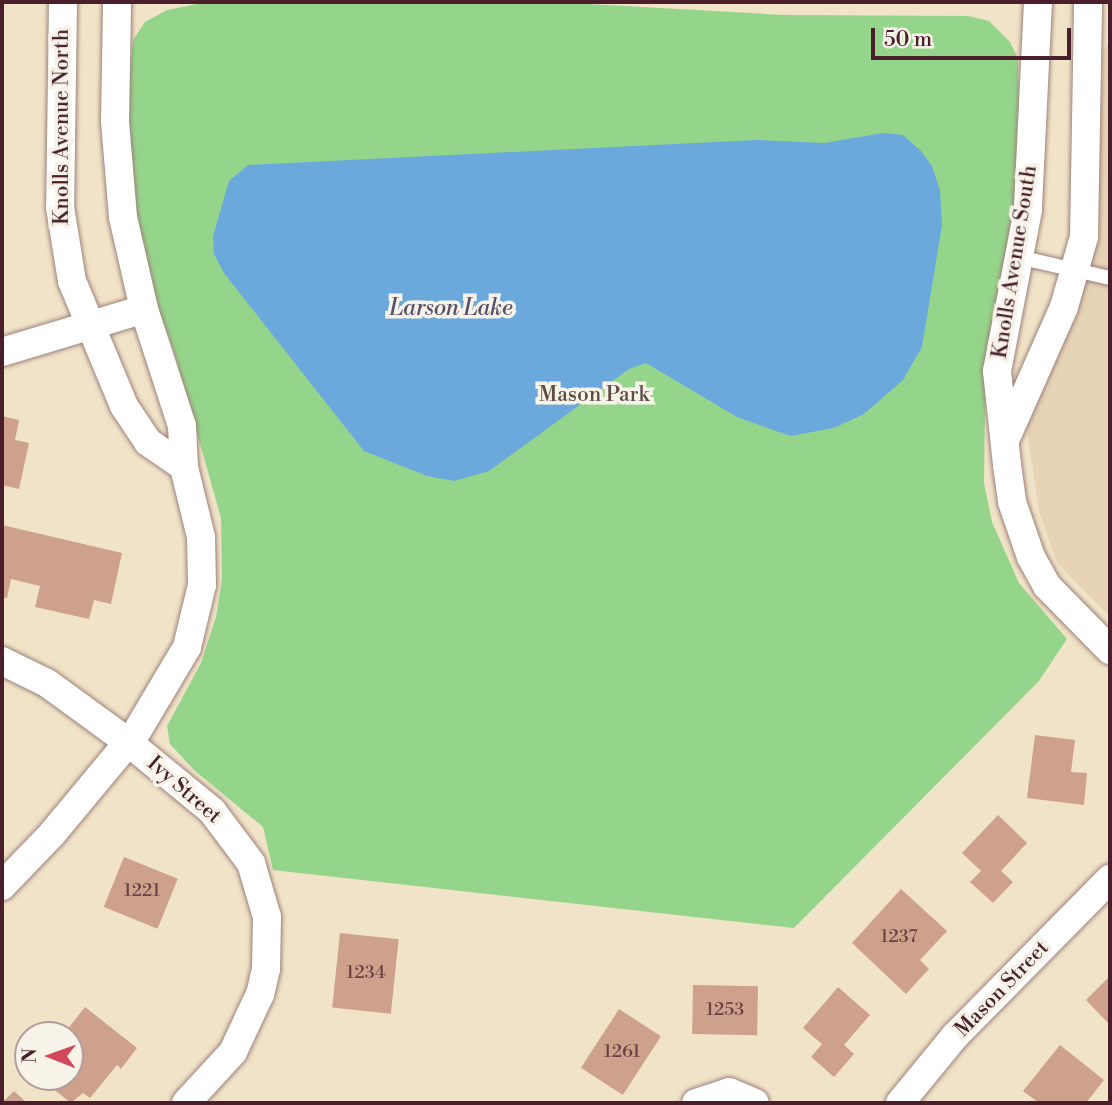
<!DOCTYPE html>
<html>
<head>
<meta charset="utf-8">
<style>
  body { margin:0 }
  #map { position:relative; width:1112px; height:1105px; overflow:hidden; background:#f1e3c8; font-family:"Libre Bodoni",serif }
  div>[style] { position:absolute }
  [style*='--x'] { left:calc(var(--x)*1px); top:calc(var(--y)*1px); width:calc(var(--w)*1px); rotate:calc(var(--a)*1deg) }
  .built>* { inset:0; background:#e7d4b7 }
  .green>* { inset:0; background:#95d58b }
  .water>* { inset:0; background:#6ba9dd }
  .building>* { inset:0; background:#cda18c; transform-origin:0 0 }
  .roads { filter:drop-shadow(0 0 2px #9e817a) drop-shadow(0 0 2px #9e817a) }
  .service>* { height:14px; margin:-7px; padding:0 7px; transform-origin:7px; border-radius:7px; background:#fff }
  .minor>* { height:28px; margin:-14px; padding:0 14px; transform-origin:14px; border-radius:14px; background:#fff }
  span { translate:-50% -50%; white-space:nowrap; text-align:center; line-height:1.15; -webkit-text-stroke:7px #f7f3e8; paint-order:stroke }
  .number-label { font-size:18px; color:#6b4043 }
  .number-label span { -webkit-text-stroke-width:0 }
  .street-label { font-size:21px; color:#4a1f2b }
  .park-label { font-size:21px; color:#5d4c43 }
  .water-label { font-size:23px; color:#564f69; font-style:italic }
  .frame { position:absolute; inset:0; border:4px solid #4a1f2b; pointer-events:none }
  .north { position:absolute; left:14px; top:1021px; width:70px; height:70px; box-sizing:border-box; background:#f7f3e8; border:2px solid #b29e9c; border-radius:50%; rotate:271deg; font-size:19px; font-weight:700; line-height:28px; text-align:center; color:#4a1f2b }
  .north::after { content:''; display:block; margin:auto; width:24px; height:32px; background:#d1495b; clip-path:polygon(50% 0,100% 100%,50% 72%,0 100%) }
  .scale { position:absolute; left:871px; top:28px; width:200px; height:32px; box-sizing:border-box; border:4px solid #4a1f2b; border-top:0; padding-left:9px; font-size:21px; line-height:24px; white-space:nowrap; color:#4a1f2b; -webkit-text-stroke:5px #f7f3e8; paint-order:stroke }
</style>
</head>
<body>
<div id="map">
  <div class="built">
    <i style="clip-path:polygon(1110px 42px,1110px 616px,1057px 563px,1039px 511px,1027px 431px,1035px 403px,1080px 302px,1097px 225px,1103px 51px)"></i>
  </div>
  <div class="green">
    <i style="clip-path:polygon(207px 2px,553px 2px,785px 15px,968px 16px,989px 21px,1010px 42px,1018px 58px,1020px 178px,985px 404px,984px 483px,992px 522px,1019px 583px,1067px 639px,1039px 681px,794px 928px,273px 870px,263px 827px,194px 770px,170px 744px,167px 726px,201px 663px,216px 617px,222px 579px,221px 518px,173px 348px,153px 296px,130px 188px,129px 78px,133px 40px,145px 22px,167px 10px)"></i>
  </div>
  <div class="water">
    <i style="clip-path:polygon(882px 133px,903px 135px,921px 151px,932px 166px,940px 190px,942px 225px,922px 347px,903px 380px,864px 414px,834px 428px,790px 436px,737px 417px,646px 363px,629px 369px,489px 471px,454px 481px,427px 476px,364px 451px,224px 273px,214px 254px,213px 236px,229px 181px,248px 165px,756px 140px,825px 143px)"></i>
  </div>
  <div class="building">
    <i style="clip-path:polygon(2px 416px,19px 420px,15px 440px,29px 443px,19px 489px,2px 485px)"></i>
    <i style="clip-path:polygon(2px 525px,122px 553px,111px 604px,94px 600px,89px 619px,35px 607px,40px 586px,11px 579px,7px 598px,2px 597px)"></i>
    <i style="clip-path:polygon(1035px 735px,1075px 740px,1071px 772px,1087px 773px,1084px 805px,1027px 798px)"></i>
    <i style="clip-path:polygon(998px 815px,1027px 843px,1001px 871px,1013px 882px,993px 903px,970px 882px,981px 871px,962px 853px)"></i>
    <i style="left:124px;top:857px;width:58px;height:54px;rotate:22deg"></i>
    <i style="clip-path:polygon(901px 889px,947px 931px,920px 960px,929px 969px,906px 994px,852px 943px)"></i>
    <i style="left:340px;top:933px;width:59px;height:75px;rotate:6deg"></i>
    <i style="clip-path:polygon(1110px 976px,1110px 1025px,1086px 1000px)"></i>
    <i style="left:693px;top:985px;width:65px;height:49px;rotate:1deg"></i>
    <i style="clip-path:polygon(838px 987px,870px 1015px,844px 1045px,854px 1054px,834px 1077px,811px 1057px,822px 1044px,803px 1028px)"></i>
    <i style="clip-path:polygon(85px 1007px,137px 1048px,121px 1069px,117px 1065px,90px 1098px,83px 1093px,71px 1103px,47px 1084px,53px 1077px,70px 1077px,70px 1035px,63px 1035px)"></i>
    <i style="left:619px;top:1009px;width:50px;height:70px;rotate:33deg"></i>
    <i style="clip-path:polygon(1060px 1045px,1104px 1080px,1086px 1103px,1039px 1103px,1023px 1091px)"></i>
    <i style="clip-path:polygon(14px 1091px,27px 1103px,2px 1103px)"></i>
  </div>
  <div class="roads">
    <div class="service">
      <i style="--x:1018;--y:257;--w:94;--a:12.9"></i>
    </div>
    <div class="minor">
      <i style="--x:63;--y:2;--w:205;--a:90.8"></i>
      <i style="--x:60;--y:207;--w:75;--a:80.8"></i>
      <i style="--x:72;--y:281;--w:135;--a:67.4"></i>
      <i style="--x:124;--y:406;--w:43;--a:56.3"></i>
      <i style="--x:148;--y:442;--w:44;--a:34.8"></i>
      <i style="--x:1038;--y:2;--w:208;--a:92.8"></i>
      <i style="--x:1028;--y:210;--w:164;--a:100.9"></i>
      <i style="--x:997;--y:371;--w:95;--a:83.9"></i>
      <i style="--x:1007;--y:465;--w:37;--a:82"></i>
      <i style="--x:1012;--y:502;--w:58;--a:70.9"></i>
      <i style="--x:1031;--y:557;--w:33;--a:61"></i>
      <i style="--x:1047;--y:586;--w:90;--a:45.5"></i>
      <i style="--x:2;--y:352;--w:148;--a:-16.8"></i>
      <i style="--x:1006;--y:438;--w:143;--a:-66.1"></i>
      <i style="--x:1064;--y:307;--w:73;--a:-74.1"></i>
      <i style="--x:1084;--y:237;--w:235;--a:-89"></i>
      <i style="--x:2;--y:661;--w:50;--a:26.1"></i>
      <i style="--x:47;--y:683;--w:100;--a:36.1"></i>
      <i style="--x:128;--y:742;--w:109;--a:39.4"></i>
      <i style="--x:212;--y:811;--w:65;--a:53.1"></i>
      <i style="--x:251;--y:863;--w:56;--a:73.5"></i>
      <i style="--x:267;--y:917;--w:52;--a:91.1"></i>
      <i style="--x:266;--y:969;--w:26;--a:103"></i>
      <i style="--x:260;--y:994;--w:64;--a:115"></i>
      <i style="--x:233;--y:1052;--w:69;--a:132.7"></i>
      <i style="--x:2;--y:886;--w:72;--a:-46.1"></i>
      <i style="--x:52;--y:834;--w:131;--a:-50.3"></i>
      <i style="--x:136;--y:733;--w:100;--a:-59.3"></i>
      <i style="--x:187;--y:647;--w:64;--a:-76.4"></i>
      <i style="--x:202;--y:585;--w:48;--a:-91.2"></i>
      <i style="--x:201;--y:537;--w:72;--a:-103.7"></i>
      <i style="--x:184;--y:467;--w:41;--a:-92.8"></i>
      <i style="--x:182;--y:426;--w:123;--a:-108"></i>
      <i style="--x:144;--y:309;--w:94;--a:-102.9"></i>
      <i style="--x:123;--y:217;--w:96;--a:-94.8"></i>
      <i style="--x:115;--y:121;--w:119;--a:-89"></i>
      <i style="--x:696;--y:1103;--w:35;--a:-18"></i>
      <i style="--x:729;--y:1092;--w:28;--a:23"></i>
      <i style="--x:900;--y:1103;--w:87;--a:-50.6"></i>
      <i style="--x:955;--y:1036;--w:221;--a:-45.4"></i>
    </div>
  </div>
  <div class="number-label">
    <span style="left:142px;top:891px">1221</span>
    <span style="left:899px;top:937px">1237</span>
    <span style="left:366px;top:973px">1234</span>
    <span style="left:725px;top:1010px">1253</span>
    <span style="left:622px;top:1052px">1261</span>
  </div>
  <div class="street-label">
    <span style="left:62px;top:127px;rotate:-90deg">Knolls Avenue North</span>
    <span style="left:1015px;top:262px;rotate:-81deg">Knolls Avenue South</span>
    <span style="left:184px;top:790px;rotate:41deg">Ivy Street</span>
    <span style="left:1002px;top:989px;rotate:-46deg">Mason Street</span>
  </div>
  <div class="park-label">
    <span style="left:594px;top:395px">Mason Park</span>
  </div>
  <div class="water-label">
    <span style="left:451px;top:308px">Larson Lake</span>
  </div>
  <div class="frame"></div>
  <div class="north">N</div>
  <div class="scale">50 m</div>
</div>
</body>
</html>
